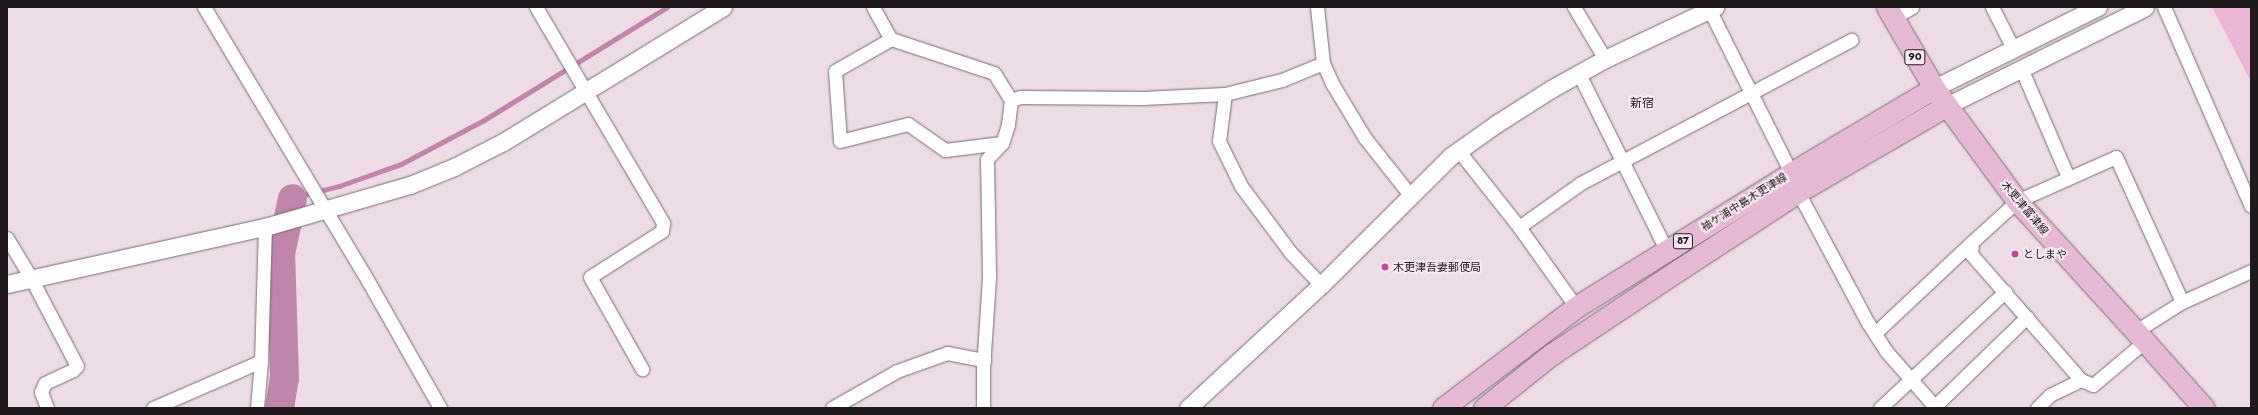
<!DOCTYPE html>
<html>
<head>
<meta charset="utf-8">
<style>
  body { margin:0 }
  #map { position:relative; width:2258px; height:415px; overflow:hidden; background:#eddce6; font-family:Jost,"Noto Sans JP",sans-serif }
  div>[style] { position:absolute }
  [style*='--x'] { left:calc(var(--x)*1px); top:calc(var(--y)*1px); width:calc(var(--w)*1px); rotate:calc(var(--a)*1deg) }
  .green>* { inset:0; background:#ecb5d7 }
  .stream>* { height:5px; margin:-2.5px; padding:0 2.5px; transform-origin:2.5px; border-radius:2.5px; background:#c085ab }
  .river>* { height:29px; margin:-14.5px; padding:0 14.5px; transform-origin:14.5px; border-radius:14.5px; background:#c085ab }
  .roads { filter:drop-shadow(0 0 1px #7a6b74) drop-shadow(0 0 1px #7a6b74) }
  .minor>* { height:13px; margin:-6.5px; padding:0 6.5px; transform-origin:6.5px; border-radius:6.5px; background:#fff }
  .tertiary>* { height:17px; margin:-8.5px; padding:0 8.5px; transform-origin:8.5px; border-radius:8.5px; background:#fff }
  .primary>* { height:21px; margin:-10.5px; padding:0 10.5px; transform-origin:10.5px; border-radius:10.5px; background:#e5b9d6 }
  .dots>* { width:11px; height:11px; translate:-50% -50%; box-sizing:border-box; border:2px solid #fae9f3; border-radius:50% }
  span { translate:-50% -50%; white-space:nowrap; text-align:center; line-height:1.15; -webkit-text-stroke:4px #fae9f3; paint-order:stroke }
  .shield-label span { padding:1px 3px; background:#fae9f3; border:1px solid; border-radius:3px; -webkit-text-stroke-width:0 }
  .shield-label { font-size:10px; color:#201a1e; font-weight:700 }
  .street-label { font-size:11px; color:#201a1e }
  .poi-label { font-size:11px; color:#201a1e }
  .left { translate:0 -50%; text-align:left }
  .neighbourhood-label { font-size:12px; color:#201a1e }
  .frame { position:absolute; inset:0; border:8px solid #201a1e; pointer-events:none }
</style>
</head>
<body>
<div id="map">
  <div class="green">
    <i style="clip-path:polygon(2212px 7px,2251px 7px,2251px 82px)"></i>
  </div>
  <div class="stream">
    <i style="--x:292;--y:198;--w:49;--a:-14.3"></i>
    <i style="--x:339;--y:186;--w:66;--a:-19.5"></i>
    <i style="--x:401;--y:164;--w:94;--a:-27.9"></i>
    <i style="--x:484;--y:120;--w:215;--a:-31.7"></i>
  </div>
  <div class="river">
    <i style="--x:279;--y:408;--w:30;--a:-81"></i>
    <i style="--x:284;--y:378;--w:125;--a:-91.8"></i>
    <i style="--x:280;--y:253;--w:56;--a:-77.7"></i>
  </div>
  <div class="roads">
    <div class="minor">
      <i style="--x:204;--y:7;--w:311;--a:59.1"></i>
      <i style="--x:364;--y:274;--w:154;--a:60.4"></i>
      <i style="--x:536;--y:7;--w:251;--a:59.5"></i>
      <i style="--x:663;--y:223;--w:8;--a:97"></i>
      <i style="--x:662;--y:231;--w:85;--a:147.4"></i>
      <i style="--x:590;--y:277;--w:106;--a:60.5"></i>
      <i style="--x:873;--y:7;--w:37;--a:61"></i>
      <i style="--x:891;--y:39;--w:108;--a:18.3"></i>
      <i style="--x:994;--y:73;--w:32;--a:58"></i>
      <i style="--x:1011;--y:100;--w:25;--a:97"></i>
      <i style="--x:1008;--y:125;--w:19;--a:108"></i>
      <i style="--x:1002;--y:143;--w:22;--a:133"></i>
      <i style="--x:987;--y:159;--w:119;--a:89"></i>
      <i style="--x:989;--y:278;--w:90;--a:93.8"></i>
      <i style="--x:983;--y:368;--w:40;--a:90"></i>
      <i style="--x:1317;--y:7;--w:56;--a:83.9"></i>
      <i style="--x:1323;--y:63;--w:24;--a:66"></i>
      <i style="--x:1333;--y:85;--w:62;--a:58.9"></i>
      <i style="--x:1365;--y:138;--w:73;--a:51.7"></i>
      <i style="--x:1574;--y:7;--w:61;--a:59.2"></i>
      <i style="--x:1708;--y:7;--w:186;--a:63.4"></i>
      <i style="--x:1992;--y:7;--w:46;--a:62.9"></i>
      <i style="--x:2164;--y:7;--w:217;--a:66.4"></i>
      <i style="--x:1893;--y:18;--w:22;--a:-30"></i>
      <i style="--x:891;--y:39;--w:64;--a:150.3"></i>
      <i style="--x:835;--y:71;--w:70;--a:85.9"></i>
      <i style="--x:840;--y:141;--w:70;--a:-14"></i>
      <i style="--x:908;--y:124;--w:45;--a:35.1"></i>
      <i style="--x:945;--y:150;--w:57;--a:-7"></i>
      <i style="--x:2021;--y:68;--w:119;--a:66.7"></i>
      <i style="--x:1579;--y:74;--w:198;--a:63.6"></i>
      <i style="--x:1225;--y:94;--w:47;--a:97.3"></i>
      <i style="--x:1219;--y:141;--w:50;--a:63.9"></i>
      <i style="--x:1241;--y:186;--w:84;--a:53.3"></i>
      <i style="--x:1291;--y:253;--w:44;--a:46.8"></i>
      <i style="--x:1011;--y:100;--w:9;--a:-18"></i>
      <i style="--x:1020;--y:97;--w:123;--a:0.5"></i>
      <i style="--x:1143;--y:98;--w:82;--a:-2.8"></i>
      <i style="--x:1225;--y:94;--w:59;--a:-13.8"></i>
      <i style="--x:1282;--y:80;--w:44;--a:-22.5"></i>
      <i style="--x:1458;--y:150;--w:98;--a:51.6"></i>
      <i style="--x:1519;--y:227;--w:98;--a:54.5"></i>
      <i style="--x:1798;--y:192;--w:149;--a:61.9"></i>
      <i style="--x:1868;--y:323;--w:33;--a:57"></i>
      <i style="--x:1886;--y:351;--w:76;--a:48.7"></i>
      <i style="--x:1519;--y:227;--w:76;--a:-35.4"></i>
      <i style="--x:1581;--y:183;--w:306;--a:-27.9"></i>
      <i style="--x:7;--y:238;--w:47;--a:59"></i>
      <i style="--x:31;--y:278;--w:99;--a:62.4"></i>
      <i style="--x:77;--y:366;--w:6;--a:135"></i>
      <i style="--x:73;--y:370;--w:31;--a:155"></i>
      <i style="--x:45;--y:383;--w:10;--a:114"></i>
      <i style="--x:41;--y:392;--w:17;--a:69"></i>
      <i style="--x:2136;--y:331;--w:54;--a:-32.2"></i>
      <i style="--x:2182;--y:302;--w:76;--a:-24.2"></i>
      <i style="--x:1875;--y:333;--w:133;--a:-43.2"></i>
      <i style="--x:2081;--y:380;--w:167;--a:-131.1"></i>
      <i style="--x:1971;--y:254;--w:12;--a:-85"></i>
      <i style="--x:1972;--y:242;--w:61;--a:-42.3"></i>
      <i style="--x:2017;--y:201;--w:108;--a:-24"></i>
      <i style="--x:2116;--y:157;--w:159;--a:65.5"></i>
      <i style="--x:1935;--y:406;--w:128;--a:-44.1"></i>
      <i style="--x:153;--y:408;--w:118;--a:-23.5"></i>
      <i style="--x:257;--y:408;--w:47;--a:-85.1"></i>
      <i style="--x:261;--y:361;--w:134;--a:-88.3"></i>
      <i style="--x:832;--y:408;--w:75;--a:-29.6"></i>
      <i style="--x:897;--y:371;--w:53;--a:-19.8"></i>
      <i style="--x:947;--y:353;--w:38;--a:11"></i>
      <i style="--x:1880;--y:408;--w:171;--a:-42.9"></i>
      <i style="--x:2037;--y:408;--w:18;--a:-45"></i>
      <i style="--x:2050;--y:395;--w:34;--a:-26"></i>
      <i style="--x:2081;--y:380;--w:13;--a:23"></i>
      <i style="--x:2093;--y:385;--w:68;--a:-40.2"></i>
    </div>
    <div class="tertiary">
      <i style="--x:1934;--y:88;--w:183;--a:-26.3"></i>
      <i style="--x:1946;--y:106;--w:222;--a:-26.4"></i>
      <i style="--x:7;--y:284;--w:264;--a:-12.5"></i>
      <i style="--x:265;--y:227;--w:151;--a:-16.2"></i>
      <i style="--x:410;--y:185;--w:48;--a:-22.2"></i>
      <i style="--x:454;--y:167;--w:55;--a:-27"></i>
      <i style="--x:503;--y:142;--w:258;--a:-31.5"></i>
      <i style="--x:1188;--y:408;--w:181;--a:-42.8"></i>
      <i style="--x:1321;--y:285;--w:183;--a:-44.8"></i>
      <i style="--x:1451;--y:156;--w:55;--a:-35.4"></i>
      <i style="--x:1496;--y:124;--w:65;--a:-32.5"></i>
      <i style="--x:1551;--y:89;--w:62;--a:-29.1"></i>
      <i style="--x:1605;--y:59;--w:122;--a:-25.3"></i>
    </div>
    <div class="primary">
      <i style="--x:1887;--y:7;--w:94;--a:59.9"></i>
      <i style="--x:1934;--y:88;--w:140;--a:53.7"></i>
      <i style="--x:2017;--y:201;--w:183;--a:47.7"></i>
      <i style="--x:2140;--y:336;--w:96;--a:48.4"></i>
      <i style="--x:1443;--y:408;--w:167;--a:-37.2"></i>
      <i style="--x:1576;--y:307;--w:253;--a:-31.9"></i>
      <i style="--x:1791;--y:173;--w:166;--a:-30.7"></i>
      <i style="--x:1484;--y:408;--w:87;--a:-38.5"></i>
      <i style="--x:1552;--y:354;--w:154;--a:-33.6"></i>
      <i style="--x:1680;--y:269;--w:141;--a:-33.1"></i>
      <i style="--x:1798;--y:192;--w:171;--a:-30.2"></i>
    </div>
  </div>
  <div class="dots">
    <i style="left:2015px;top:254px;background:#c1489d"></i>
    <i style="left:1385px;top:267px;background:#c1489d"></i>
  </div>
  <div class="shield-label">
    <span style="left:1915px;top:57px">90</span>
    <span style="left:1683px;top:241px">87</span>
  </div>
  <div class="street-label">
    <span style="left:1744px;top:202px;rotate:-32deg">袖ケ浦中島木更津線</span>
    <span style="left:2025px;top:208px;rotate:50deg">木更津富津線</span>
  </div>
  <div class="poi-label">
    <span class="left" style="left:2023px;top:254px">としまや</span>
    <span class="left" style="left:1393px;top:267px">木更津吾妻郵便局</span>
  </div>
  <div class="neighbourhood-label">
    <span style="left:1642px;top:104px">新宿</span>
  </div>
  <div class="frame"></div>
</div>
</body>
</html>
